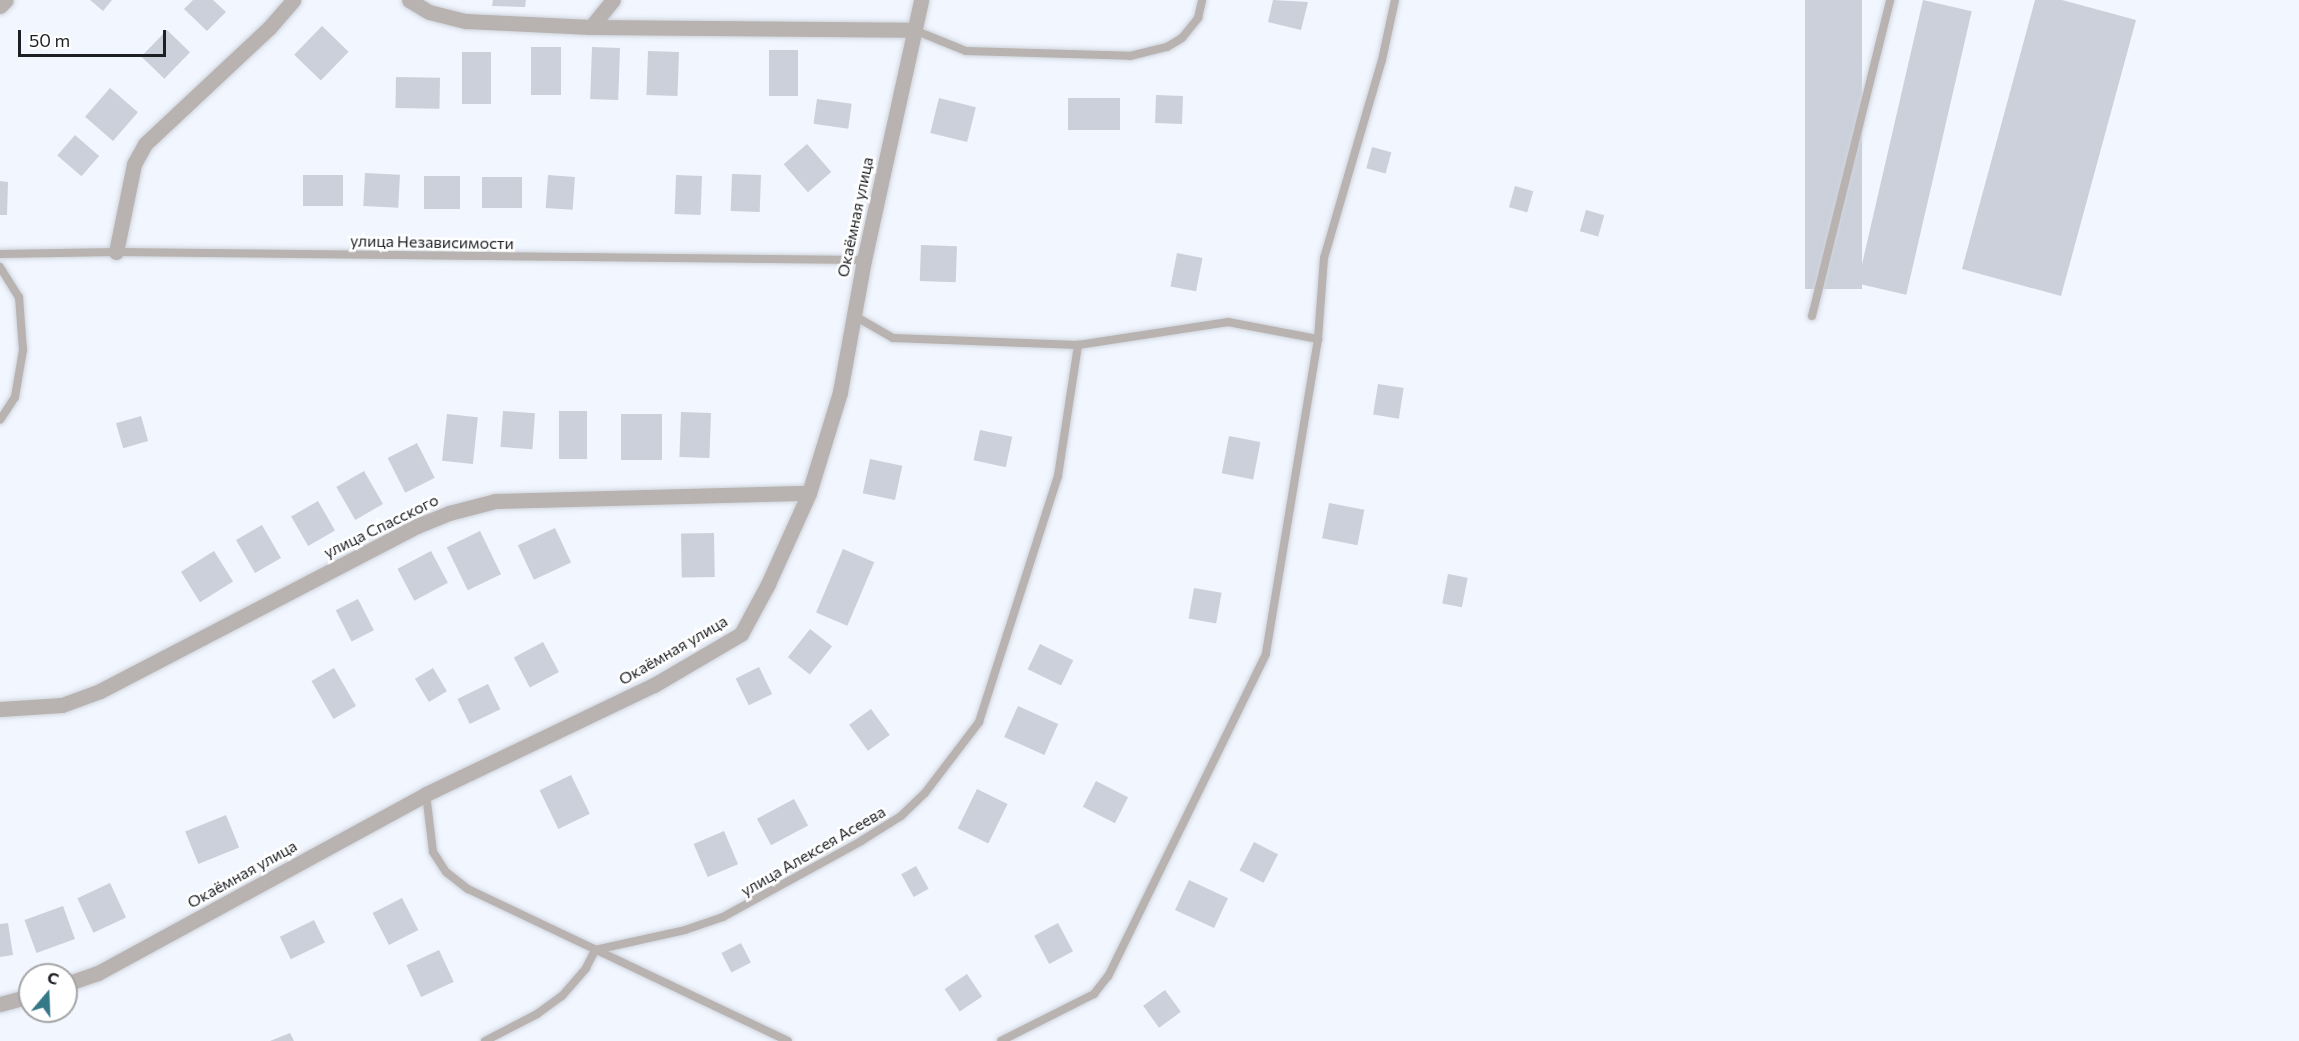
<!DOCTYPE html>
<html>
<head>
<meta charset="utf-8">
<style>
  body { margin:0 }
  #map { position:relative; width:2299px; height:1041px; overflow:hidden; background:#f1f6ff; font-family:Commissioner,sans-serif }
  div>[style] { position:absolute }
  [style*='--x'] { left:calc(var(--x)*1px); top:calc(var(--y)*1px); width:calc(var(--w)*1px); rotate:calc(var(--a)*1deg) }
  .building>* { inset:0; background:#cbd0db; transform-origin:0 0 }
  .roads { filter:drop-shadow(0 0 2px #cfd4dc) drop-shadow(0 0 2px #cfd4dc) }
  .lane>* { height:8px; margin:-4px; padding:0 4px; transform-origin:4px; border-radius:4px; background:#b8b2b0 }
  .street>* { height:15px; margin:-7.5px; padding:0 7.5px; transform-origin:7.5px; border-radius:7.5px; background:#b8b2b0 }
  span { translate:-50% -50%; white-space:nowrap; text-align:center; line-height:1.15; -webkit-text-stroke:5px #fff; paint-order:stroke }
  .street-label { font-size:16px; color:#1d1f23 }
  .north { position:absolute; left:18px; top:963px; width:60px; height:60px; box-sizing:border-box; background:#fff; border:2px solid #a5a5a7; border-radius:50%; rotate:19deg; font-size:16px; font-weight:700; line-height:24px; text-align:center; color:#1d1f23 }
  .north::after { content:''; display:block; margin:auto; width:21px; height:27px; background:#357988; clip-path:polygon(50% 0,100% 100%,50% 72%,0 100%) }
  .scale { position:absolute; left:18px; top:30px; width:148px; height:27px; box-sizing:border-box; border:3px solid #1d1f23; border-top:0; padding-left:8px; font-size:18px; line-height:21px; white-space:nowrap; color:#1d1f23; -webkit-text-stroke:4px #fff; paint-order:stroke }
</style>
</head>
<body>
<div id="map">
  <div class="building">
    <i style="clip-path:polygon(90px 0,112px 0,103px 11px)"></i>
    <i style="clip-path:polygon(193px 0,213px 0,226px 12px,207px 31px,184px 9px)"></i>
    <i style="clip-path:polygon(493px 0,526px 0,525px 7px,492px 6px)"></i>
    <i style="clip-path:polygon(1273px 0,1308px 2px,1301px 30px,1268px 22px)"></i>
    <i style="left:1805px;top:0;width:57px;height:289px"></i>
    <i style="left:1923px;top:0;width:50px;height:291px;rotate:13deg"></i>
    <i style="clip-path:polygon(2035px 0,2062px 0,2136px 20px,2061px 296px,1962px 269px)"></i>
    <i style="left:322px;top:26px;width:37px;height:40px;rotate:44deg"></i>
    <i style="left:167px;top:30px;width:32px;height:37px;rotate:44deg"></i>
    <i style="left:531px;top:47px;width:30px;height:48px"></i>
    <i style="left:592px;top:47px;width:28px;height:52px;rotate:2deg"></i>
    <i style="left:769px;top:50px;width:29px;height:46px"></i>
    <i style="left:648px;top:51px;width:31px;height:44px;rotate:2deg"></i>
    <i style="left:462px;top:52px;width:29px;height:52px"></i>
    <i style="left:396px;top:77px;width:44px;height:31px;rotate:1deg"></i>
    <i style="left:110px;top:88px;width:37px;height:38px;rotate:41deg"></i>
    <i style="left:1156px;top:95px;width:27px;height:28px;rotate:2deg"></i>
    <i style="left:939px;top:98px;width:38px;height:36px;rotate:14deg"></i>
    <i style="left:1120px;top:98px;width:32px;height:52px;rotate:90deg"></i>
    <i style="left:817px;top:99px;width:35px;height:25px;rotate:8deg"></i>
    <i style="left:75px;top:135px;width:32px;height:27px;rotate:41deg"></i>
    <i style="left:807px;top:144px;width:37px;height:31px;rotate:49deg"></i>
    <i style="left:1372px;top:147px;width:20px;height:22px;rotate:15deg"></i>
    <i style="left:365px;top:173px;width:35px;height:33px;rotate:3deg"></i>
    <i style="left:732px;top:174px;width:29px;height:37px;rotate:2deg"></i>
    <i style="left:303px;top:175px;width:40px;height:31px"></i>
    <i style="left:548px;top:175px;width:27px;height:33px;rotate:4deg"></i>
    <i style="left:676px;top:175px;width:26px;height:39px;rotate:2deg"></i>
    <i style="left:424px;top:176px;width:36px;height:33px"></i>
    <i style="left:482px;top:177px;width:40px;height:31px"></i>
    <i style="clip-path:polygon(0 181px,8px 182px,7px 215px,0 215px)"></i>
    <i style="left:1515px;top:186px;width:19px;height:22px;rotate:16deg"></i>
    <i style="left:1586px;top:210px;width:19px;height:22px;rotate:16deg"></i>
    <i style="left:921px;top:245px;width:36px;height:36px;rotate:2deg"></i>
    <i style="left:1177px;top:253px;width:26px;height:34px;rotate:11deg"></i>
    <i style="left:1378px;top:384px;width:26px;height:31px;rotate:9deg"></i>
    <i style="left:503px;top:411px;width:32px;height:36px;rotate:4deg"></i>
    <i style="left:559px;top:411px;width:28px;height:48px"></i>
    <i style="left:681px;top:412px;width:30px;height:45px;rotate:2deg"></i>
    <i style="left:447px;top:414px;width:31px;height:47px;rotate:6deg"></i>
    <i style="left:621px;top:414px;width:41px;height:46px"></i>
    <i style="left:141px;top:416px;width:26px;height:26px;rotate:74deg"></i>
    <i style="left:980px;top:430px;width:33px;height:31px;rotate:12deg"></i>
    <i style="left:1229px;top:436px;width:32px;height:38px;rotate:11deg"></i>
    <i style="left:417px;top:443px;width:39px;height:33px;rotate:63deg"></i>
    <i style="left:870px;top:459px;width:33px;height:35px;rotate:12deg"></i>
    <i style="left:364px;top:471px;width:38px;height:32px;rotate:60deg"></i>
    <i style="left:318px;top:501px;width:34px;height:31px;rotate:60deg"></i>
    <i style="left:1329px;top:503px;width:36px;height:36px;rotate:11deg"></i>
    <i style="left:262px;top:525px;width:38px;height:30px;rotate:60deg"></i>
    <i style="left:555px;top:528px;width:38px;height:41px;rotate:65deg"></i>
    <i style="left:480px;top:531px;width:48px;height:37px;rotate:64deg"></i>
    <i style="left:714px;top:533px;width:44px;height:33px;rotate:89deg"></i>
    <i style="left:843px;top:549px;width:34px;height:69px;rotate:23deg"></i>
    <i style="left:214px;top:551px;width:36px;height:39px;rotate:58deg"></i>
    <i style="left:431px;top:551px;width:36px;height:38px;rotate:62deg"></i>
    <i style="left:1448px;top:574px;width:20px;height:30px;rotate:11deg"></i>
    <i style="left:1194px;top:588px;width:28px;height:31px;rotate:10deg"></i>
    <i style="left:358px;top:599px;width:35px;height:25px;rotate:63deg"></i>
    <i style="left:810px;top:629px;width:28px;height:36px;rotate:38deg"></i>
    <i style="left:543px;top:642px;width:34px;height:33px;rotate:62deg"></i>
    <i style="left:1040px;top:644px;width:37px;height:28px;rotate:26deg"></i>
    <i style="left:759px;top:667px;width:30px;height:26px;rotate:64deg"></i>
    <i style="left:334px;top:668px;width:44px;height:26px;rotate:60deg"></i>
    <i style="left:433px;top:668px;width:27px;height:21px;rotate:59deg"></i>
    <i style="left:488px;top:684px;width:28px;height:34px;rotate:64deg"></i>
    <i style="left:1018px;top:706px;width:44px;height:34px;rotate:24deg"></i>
    <i style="left:871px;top:709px;width:32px;height:27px;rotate:54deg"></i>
    <i style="left:571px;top:775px;width:43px;height:35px;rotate:64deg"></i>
    <i style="left:1096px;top:781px;width:36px;height:29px;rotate:27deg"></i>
    <i style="left:977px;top:789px;width:34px;height:44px;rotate:26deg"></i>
    <i style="left:794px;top:799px;width:30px;height:42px;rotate:62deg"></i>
    <i style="left:226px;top:815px;width:35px;height:44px;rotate:68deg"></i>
    <i style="left:724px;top:831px;width:36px;height:33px;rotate:67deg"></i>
    <i style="left:1254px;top:842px;width:27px;height:32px;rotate:27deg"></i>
    <i style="left:916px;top:866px;width:26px;height:17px;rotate:61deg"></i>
    <i style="left:1189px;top:880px;width:43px;height:33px;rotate:25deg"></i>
    <i style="left:110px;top:883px;width:38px;height:36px;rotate:65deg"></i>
    <i style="left:402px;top:898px;width:36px;height:33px;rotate:63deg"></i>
    <i style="left:63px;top:906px;width:35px;height:41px;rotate:70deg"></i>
    <i style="left:314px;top:920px;width:25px;height:38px;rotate:64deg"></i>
    <i style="clip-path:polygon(8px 923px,13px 955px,0 957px,0 924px)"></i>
    <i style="left:1058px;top:923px;width:32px;height:27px;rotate:62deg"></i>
    <i style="left:741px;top:943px;width:22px;height:22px;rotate:63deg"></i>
    <i style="left:439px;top:950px;width:35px;height:36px;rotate:65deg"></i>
    <i style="left:967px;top:974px;width:27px;height:27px;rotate:56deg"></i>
    <i style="left:1165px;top:990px;width:27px;height:27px;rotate:54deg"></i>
    <i style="clip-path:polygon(290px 1033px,294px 1041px,270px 1041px)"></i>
  </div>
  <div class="roads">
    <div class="lane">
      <i style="--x:914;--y:30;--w:56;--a:22"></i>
      <i style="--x:966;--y:51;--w:164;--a:1.7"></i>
      <i style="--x:1130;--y:56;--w:38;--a:-14"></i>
      <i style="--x:1167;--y:47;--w:17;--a:-31"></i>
      <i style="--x:1182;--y:38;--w:26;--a:-51"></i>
      <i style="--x:1198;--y:18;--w:18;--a:-77"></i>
      <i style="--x:0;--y:254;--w:116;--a:-1"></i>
      <i style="--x:116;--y:252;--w:748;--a:0.61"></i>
      <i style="--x:0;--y:267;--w:36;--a:58"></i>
      <i style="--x:19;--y:297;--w:53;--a:85.7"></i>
      <i style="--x:23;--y:350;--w:48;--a:99.7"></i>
      <i style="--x:15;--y:397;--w:27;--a:123"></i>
      <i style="--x:853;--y:315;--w:46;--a:29.9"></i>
      <i style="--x:893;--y:338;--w:185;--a:2.2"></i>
      <i style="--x:1078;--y:345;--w:152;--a:-8.7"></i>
      <i style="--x:1228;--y:322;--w:92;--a:10.7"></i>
      <i style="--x:1318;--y:339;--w:319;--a:99.4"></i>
      <i style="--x:1266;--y:654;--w:359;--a:116.1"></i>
      <i style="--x:1108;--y:976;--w:23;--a:128"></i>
      <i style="--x:1094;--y:994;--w:104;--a:153.2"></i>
      <i style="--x:1812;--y:316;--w:325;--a:-76.1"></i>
      <i style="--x:1318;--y:339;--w:81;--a:-85.8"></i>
      <i style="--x:1324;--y:258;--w:206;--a:-73.7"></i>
      <i style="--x:1382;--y:60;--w:61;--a:-77.8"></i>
      <i style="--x:426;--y:794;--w:58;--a:83.1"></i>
      <i style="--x:433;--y:852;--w:24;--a:57"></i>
      <i style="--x:446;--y:872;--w:28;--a:38"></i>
      <i style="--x:468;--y:889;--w:354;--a:25.4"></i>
      <i style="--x:485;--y:1041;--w:59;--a:-27.4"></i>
      <i style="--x:537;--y:1014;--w:31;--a:-36"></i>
      <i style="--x:562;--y:996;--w:37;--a:-49"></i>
      <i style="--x:586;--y:968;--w:20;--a:-63"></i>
      <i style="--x:595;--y:950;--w:92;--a:-12.5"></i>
      <i style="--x:685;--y:930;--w:40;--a:-18.9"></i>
      <i style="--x:723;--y:917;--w:158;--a:-28.8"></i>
      <i style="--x:861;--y:841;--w:47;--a:-32"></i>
      <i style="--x:901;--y:816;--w:33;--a:-44"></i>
      <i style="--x:925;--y:793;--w:89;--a:-52.7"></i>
      <i style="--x:979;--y:722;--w:258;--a:-72.2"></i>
      <i style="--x:1058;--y:476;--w:133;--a:-81.3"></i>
    </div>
    <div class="street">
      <i style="--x:409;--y:0;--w:23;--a:31"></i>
      <i style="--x:429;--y:12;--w:38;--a:14"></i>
      <i style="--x:466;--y:21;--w:125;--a:2.7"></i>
      <i style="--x:591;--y:27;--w:323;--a:0.5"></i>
      <i style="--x:0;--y:6;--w:8;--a:-45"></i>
      <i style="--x:591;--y:27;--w:35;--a:-51"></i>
      <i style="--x:116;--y:252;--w:90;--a:-78.4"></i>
      <i style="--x:134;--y:164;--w:23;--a:-61"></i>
      <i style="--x:145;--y:144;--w:170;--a:-43.1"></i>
      <i style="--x:269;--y:28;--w:37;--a:-49"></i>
      <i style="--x:0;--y:709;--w:62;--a:-3.7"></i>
      <i style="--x:62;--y:705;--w:40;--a:-20.2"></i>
      <i style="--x:100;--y:691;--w:357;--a:-27.5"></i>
      <i style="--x:417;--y:526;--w:35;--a:-22"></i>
      <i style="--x:449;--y:513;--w:48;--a:-14.6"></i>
      <i style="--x:495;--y:501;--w:314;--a:-1.5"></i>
      <i style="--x:66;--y:984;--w:34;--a:-19"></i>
      <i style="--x:98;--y:973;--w:374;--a:-28.6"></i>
      <i style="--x:426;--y:794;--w:253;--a:-25.6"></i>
      <i style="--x:654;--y:685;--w:101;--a:-30.4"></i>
      <i style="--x:741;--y:634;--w:57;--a:-61.6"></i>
      <i style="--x:768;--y:584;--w:100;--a:-65.7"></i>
      <i style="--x:809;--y:493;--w:106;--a:-72.9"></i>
      <i style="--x:840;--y:392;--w:134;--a:-79.7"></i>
      <i style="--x:864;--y:260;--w:266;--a:-77.6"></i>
      <i style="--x:0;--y:1004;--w:31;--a:-15"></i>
    </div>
  </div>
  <div class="street-label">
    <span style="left:855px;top:217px;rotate:-78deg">Окаёмная улица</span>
    <span style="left:432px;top:242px;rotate:1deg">улица Независимости</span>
    <span style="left:381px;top:526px;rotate:-26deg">улица Спасского</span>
    <span style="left:673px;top:650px;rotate:-30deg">Окаёмная улица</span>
    <span style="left:813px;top:851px;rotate:-30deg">улица Алексея Асеева</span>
    <span style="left:242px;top:874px;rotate:-29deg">Окаёмная улица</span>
  </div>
  <div class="north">С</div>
  <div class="scale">50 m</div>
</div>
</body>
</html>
